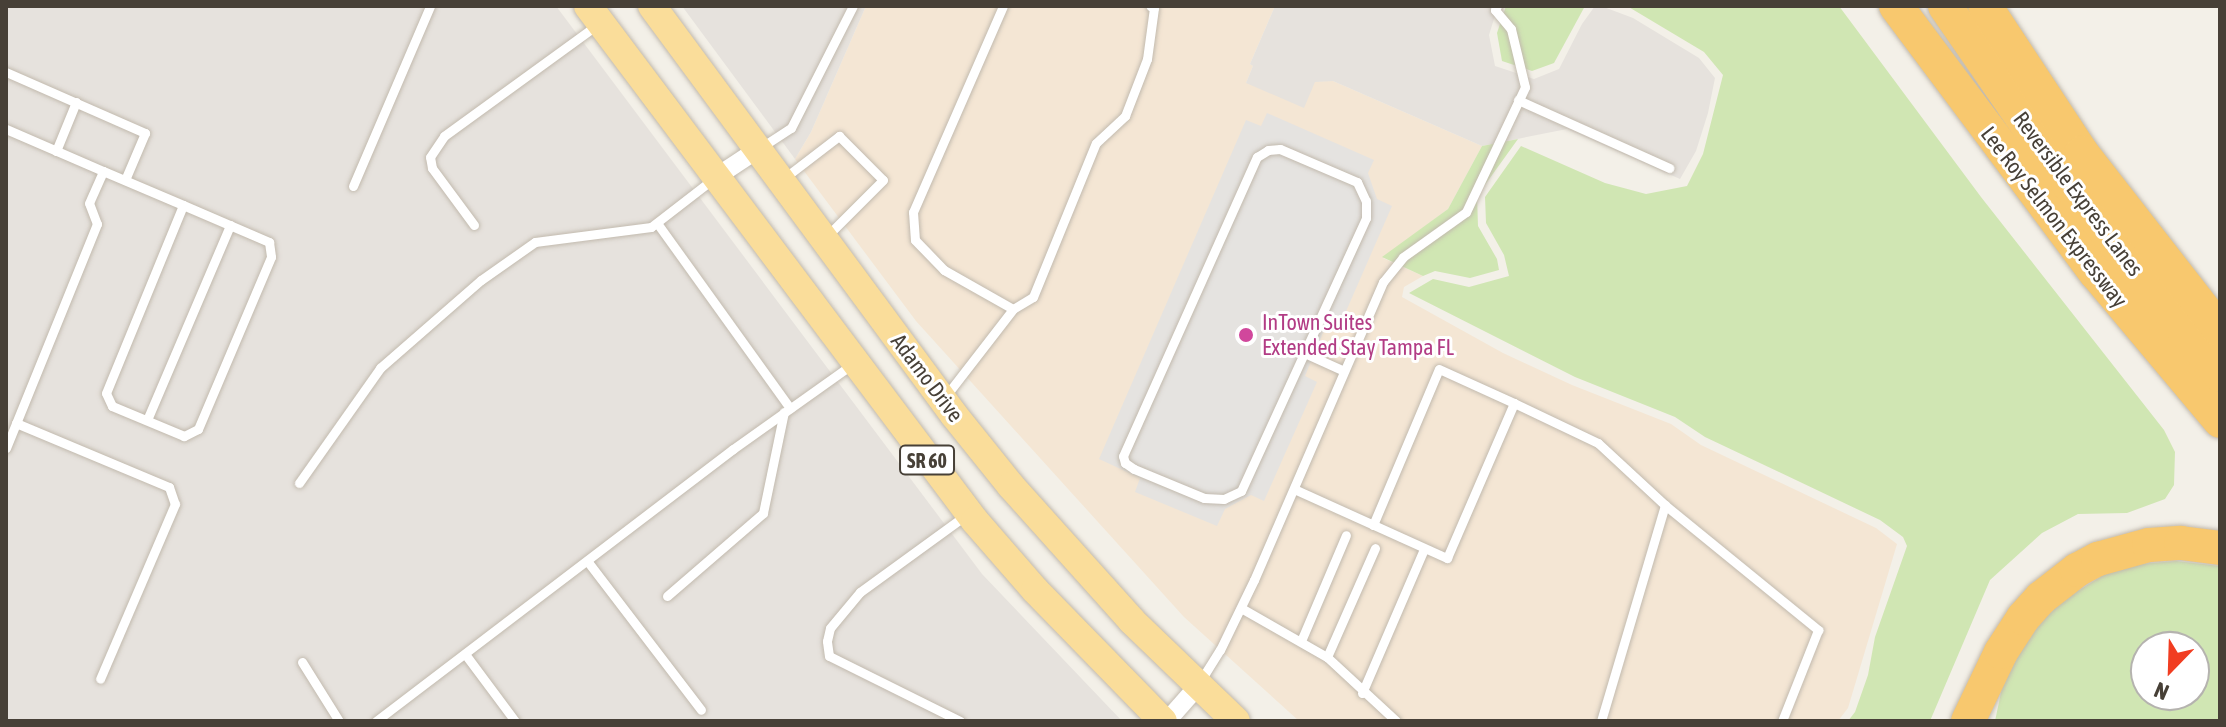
<!DOCTYPE html>
<html>
<head>
<meta charset="utf-8">
<style>
  body { margin:0 }
  #map { position:relative; width:2226px; height:727px; overflow:hidden; background:#f3f0e8; font-family:"Asap Condensed",sans-serif }
  div>[style] { position:absolute }
  [style*='--x'] { left:calc(var(--x)*1px); top:calc(var(--y)*1px); width:calc(var(--w)*1px); rotate:calc(var(--a)*1deg) }
  .commercial>* { inset:0; background:#f4e6d4 }
  .industrial>* { inset:0; background:#e6e2dd }
  .green>* { inset:0; background:#d0e6b3 }
  .parking>* { inset:0; background:#e5e3e0 }
  .roads { filter:drop-shadow(0 0 2px #c2baae) drop-shadow(0 0 2px #c2baae) }
  .lane>* { height:9px; margin:-4.5px; padding:0 4.5px; transform-origin:4.5px; border-radius:4.5px; background:#fff }
  .street>* { height:18px; margin:-9px; padding:0 9px; transform-origin:9px; border-radius:9px; background:#fff }
  .primary>* { height:28px; margin:-14px; padding:0 14px; transform-origin:14px; border-radius:14px; background:#fadd9a }
  .highway>* { height:34px; margin:-17px; padding:0 17px; transform-origin:17px; border-radius:17px; background:#f8c86e }
  .dots>* { width:22px; height:22px; translate:-50% -50%; box-sizing:border-box; border:4px solid #fff; border-radius:50% }
  span { translate:-50% -50%; white-space:nowrap; text-align:center; line-height:1.15; -webkit-text-stroke:6px #fff; paint-order:stroke }
  .shield-label span { padding:2px 6px; background:#fff; border:2px solid; border-radius:6px; -webkit-text-stroke-width:0 }
  .shield-label { font-size:20px; color:#474037; font-weight:700 }
  .street-label { font-size:22px; color:#474037 }
  .hotel-label { font-size:22px; color:#b23c85 }
  .left { translate:0 -50%; text-align:left }
  .frame { position:absolute; inset:0; border:8px solid #474037; pointer-events:none }
  .north { position:absolute; left:2130px; top:631px; width:80px; height:80px; box-sizing:border-box; background:#fff; border:2px solid #b5b3af; border-radius:50%; rotate:203deg; font-size:22px; font-weight:700; line-height:32px; text-align:center; color:#474037 }
  .north::after { content:''; display:block; margin:auto; width:28px; height:36px; background:#f13d21; clip-path:polygon(50% 0,100% 100%,50% 72%,0 100%) }
</style>
</head>
<body>
<div id="map">
  <div class="commercial">
    <i style="clip-path:polygon(866px 6px,1275px 6px,1250px 64px,1253px 66px,1246px 83px,1333px 81px,1482px 146px,1448px 209px,1383px 258px,1423px 276px,1404px 287px,1402px 297px,1503px 353px,1572px 385px,1671px 424px,1701px 445px,1876px 528px,1897px 544px,1848px 708px,1838px 721px,1299px 721px,1184px 617px,916px 321px,795px 159px,811px 132px)"></i>
  </div>
  <div class="industrial">
    <i style="clip-path:polygon(6px 6px,556px 6px,982px 574px,1122px 721px,6px 721px)"></i>
    <i style="clip-path:polygon(682px 6px,866px 6px,811px 132px,795px 159px)"></i>
    <i style="clip-path:polygon(1275px 6px,1498px 6px,1489px 35px,1495px 66px,1534px 79px,1559px 69px,1582px 24px,1595px 6px,1601px 6px,1633px 18px,1699px 58px,1715px 78px,1708px 113px,1696px 151px,1680px 179px,1567px 129px,1482px 146px,1333px 81px,1315px 82px,1304px 108px,1246px 83px,1253px 66px,1250px 64px)"></i>
  </div>
  <div class="green">
    <i style="clip-path:polygon(1506px 6px,1585px 6px,1554px 63px,1532px 71px,1502px 61px,1497px 33px)"></i>
    <i style="clip-path:polygon(1627px 6px,1839px 6px,1981px 197px,2164px 430px,2175px 452px,2174px 485px,2165px 499px,2127px 513px,2078px 514px,2042px 533px,1990px 580px,1930px 721px,1848px 721px,1855px 712px,1868px 675px,1875px 637px,1907px 546px,1903px 537px,1880px 520px,1705px 437px,1675px 417px,1575px 377px,1409px 293px,1433px 279px,1469px 287px,1509px 276px,1504px 255px,1486px 223px,1485px 197px,1521px 146px,1605px 183px,1646px 194px,1687px 186px,1703px 154px,1723px 75px,1704px 52px)"></i>
    <i style="clip-path:polygon(1518px 139px,1477px 196px,1478px 226px,1497px 259px,1499px 270px,1470px 278px,1435px 271px,1423px 276px,1382px 257px,1448px 209px,1482px 146px)"></i>
    <i style="clip-path:polygon(evenodd,2176px 561px,2220px 566px,2220px 721px,1995px 721px,2003px 683px,2016px 658px,2039px 624px,2062px 601px,2105px 574px,2140px 564px,2176px 561px,2146px 647px,2194px 647px,2194px 695px,2146px 695px,2146px 647px)"></i>
  </div>
  <div class="parking">
    <i style="clip-path:polygon(1267px 113px,1374px 160px,1368px 173px,1377px 199px,1392px 206px,1337px 332px,1325px 328px,1305px 376px,1317px 382px,1264px 501px,1251px 495px,1225px 509px,1217px 526px,1135px 492px,1140px 478px,1099px 459px,1246px 120px,1261px 126px)"></i>
  </div>
  <div class="roads">
    <div class="lane">
      <i style="--x:1003;--y:6;--w:225;--a:113.6"></i>
      <i style="--x:913;--y:212;--w:28;--a:86"></i>
      <i style="--x:915;--y:240;--w:42;--a:46"></i>
      <i style="--x:944;--y:270;--w:79;--a:29.5"></i>
      <i style="--x:6;--y:72;--w:152;--a:23.7"></i>
      <i style="--x:145;--y:133;--w:51;--a:113.1"></i>
      <i style="--x:1518;--y:100;--w:166;--a:24.2"></i>
      <i style="--x:6;--y:129;--w:106;--a:23.4"></i>
      <i style="--x:103;--y:171;--w:87;--a:23"></i>
      <i style="--x:183;--y:205;--w:94;--a:23.3"></i>
      <i style="--x:269;--y:242;--w:15;--a:82"></i>
      <i style="--x:271;--y:257;--w:187;--a:113"></i>
      <i style="--x:198;--y:429;--w:16;--a:153"></i>
      <i style="--x:184;--y:436;--w:78;--a:-157.4"></i>
      <i style="--x:112;--y:406;--w:14;--a:-115"></i>
      <i style="--x:106;--y:393;--w:203;--a:-67.7"></i>
      <i style="--x:760;--y:148;--w:37;--a:-33"></i>
      <i style="--x:791;--y:128;--w:137;--a:-63.1"></i>
      <i style="--x:1280;--y:149;--w:84;--a:23.2"></i>
      <i style="--x:1357;--y:182;--w:21;--a:65"></i>
      <i style="--x:1366;--y:201;--w:17;--a:90"></i>
      <i style="--x:1366;--y:218;--w:300;--a:114.6"></i>
      <i style="--x:1241;--y:491;--w:19;--a:155"></i>
      <i style="--x:1224;--y:499;--w:20;--a:-177"></i>
      <i style="--x:1204;--y:498;--w:76;--a:-157.5"></i>
      <i style="--x:1134;--y:469;--w:11;--a:-146"></i>
      <i style="--x:1125;--y:463;--w:7;--a:-106"></i>
      <i style="--x:1123;--y:456;--w:328;--a:-65.9"></i>
      <i style="--x:1257;--y:157;--w:13;--a:-32"></i>
      <i style="--x:1268;--y:150;--w:12;--a:-5"></i>
      <i style="--x:56;--y:151;--w:53;--a:-67.8"></i>
      <i style="--x:783;--y:179;--w:71;--a:-37.5"></i>
      <i style="--x:839;--y:136;--w:62;--a:45"></i>
      <i style="--x:883;--y:180;--w:81;--a:135"></i>
      <i style="--x:353;--y:186;--w:196;--a:-66.8"></i>
      <i style="--x:657;--y:223;--w:228;--a:54.3"></i>
      <i style="--x:474;--y:225;--w:71;--a:-126.4"></i>
      <i style="--x:432;--y:168;--w:11;--a:-100"></i>
      <i style="--x:430;--y:157;--w:25;--a:-56"></i>
      <i style="--x:444;--y:136;--w:190;--a:-36"></i>
      <i style="--x:1302;--y:352;--w:46;--a:24.3"></i>
      <i style="--x:945;--y:397;--w:111;--a:-52.3"></i>
      <i style="--x:1013;--y:309;--w:23;--a:-31"></i>
      <i style="--x:1033;--y:297;--w:166;--a:-67.8"></i>
      <i style="--x:1096;--y:143;--w:40;--a:-43"></i>
      <i style="--x:1125;--y:116;--w:61;--a:-68.9"></i>
      <i style="--x:1147;--y:59;--w:51;--a:-82.2"></i>
      <i style="--x:1154;--y:8;--w:4;--a:-153"></i>
      <i style="--x:147;--y:420;--w:212;--a:-66.9"></i>
      <i style="--x:16;--y:423;--w:166;--a:22.7"></i>
      <i style="--x:169;--y:487;--w:18;--a:71"></i>
      <i style="--x:175;--y:504;--w:190;--a:113.2"></i>
      <i style="--x:6;--y:448;--w:242;--a:-67.9"></i>
      <i style="--x:97;--y:224;--w:22;--a:-111"></i>
      <i style="--x:89;--y:203;--w:35;--a:-66"></i>
      <i style="--x:299;--y:483;--w:141;--a:-54.8"></i>
      <i style="--x:380;--y:368;--w:134;--a:-41.1"></i>
      <i style="--x:481;--y:280;--w:66;--a:-35.1"></i>
      <i style="--x:535;--y:242;--w:117;--a:-7.4"></i>
      <i style="--x:651;--y:227;--w:78;--a:-37.7"></i>
      <i style="--x:1294;--y:489;--w:168;--a:24.3"></i>
      <i style="--x:1447;--y:558;--w:169;--a:-66.6"></i>
      <i style="--x:1514;--y:403;--w:93;--a:25.5"></i>
      <i style="--x:1598;--y:443;--w:91;--a:42.8"></i>
      <i style="--x:1665;--y:505;--w:225;--a:106.5"></i>
      <i style="--x:1665;--y:505;--w:198;--a:39.2"></i>
      <i style="--x:1818;--y:630;--w:98;--a:111.6"></i>
      <i style="--x:1373;--y:525;--w:169;--a:-67.1"></i>
      <i style="--x:1439;--y:369;--w:82;--a:24.4"></i>
      <i style="--x:588;--y:562;--w:186;--a:52.6"></i>
      <i style="--x:667;--y:596;--w:127;--a:-40.8"></i>
      <i style="--x:763;--y:513;--w:103;--a:-78.3"></i>
      <i style="--x:1241;--y:608;--w:99;--a:29.7"></i>
      <i style="--x:1327;--y:657;--w:94;--a:42.8"></i>
      <i style="--x:1301;--y:641;--w:115;--a:-67"></i>
      <i style="--x:465;--y:654;--w:84;--a:53.3"></i>
      <i style="--x:1327;--y:657;--w:119;--a:-66.2"></i>
      <i style="--x:302;--y:662;--w:70;--a:57.9"></i>
      <i style="--x:1201;--y:680;--w:36;--a:-58"></i>
      <i style="--x:1220;--y:650;--w:78;--a:-64.1"></i>
      <i style="--x:1254;--y:580;--w:325;--a:-66.6"></i>
      <i style="--x:1383;--y:282;--w:32;--a:-51"></i>
      <i style="--x:1403;--y:257;--w:77;--a:-35.5"></i>
      <i style="--x:1466;--y:212;--w:138;--a:-64.7"></i>
      <i style="--x:1525;--y:87;--w:60;--a:-103.6"></i>
      <i style="--x:1511;--y:29;--w:25;--a:-130"></i>
      <i style="--x:1495;--y:10;--w:4;--a:-63"></i>
      <i style="--x:1362;--y:693;--w:157;--a:-66.7"></i>
      <i style="--x:376;--y:721;--w:449;--a:-37.3"></i>
      <i style="--x:733;--y:449;--w:148;--a:-35.4"></i>
      <i style="--x:960;--y:721;--w:146;--a:-153.6"></i>
      <i style="--x:829;--y:656;--w:15;--a:-98"></i>
      <i style="--x:827;--y:641;--w:13;--a:-77"></i>
      <i style="--x:830;--y:628;--w:47;--a:-50.2"></i>
      <i style="--x:860;--y:592;--w:131;--a:-36"></i>
    </div>
    <div class="street">
      <i style="--x:716;--y:177;--w:49;--a:-33.4"></i>
      <i style="--x:1167;--y:721;--w:45;--a:-48.6"></i>
    </div>
    <div class="primary">
      <i style="--x:588;--y:6;--w:644;--a:53.08"></i>
      <i style="--x:975;--y:521;--w:91;--a:49"></i>
      <i style="--x:1035;--y:590;--w:183;--a:45.7"></i>
      <i style="--x:652;--y:6;--w:508;--a:53.56"></i>
      <i style="--x:954;--y:415;--w:91;--a:51.2"></i>
      <i style="--x:1011;--y:486;--w:181;--a:48.1"></i>
      <i style="--x:1132;--y:621;--w:144;--a:43.9"></i>
    </div>
    <div class="highway">
      <i style="--x:1896;--y:6;--w:334;--a:53.2"></i>
      <i style="--x:2096;--y:273;--w:193;--a:50"></i>
      <i style="--x:1945;--y:6;--w:216;--a:55.4"></i>
      <i style="--x:2068;--y:184;--w:244;--a:51.5"></i>
      <i style="--x:1985;--y:6;--w:176;--a:56.6"></i>
      <i style="--x:2082;--y:153;--w:224;--a:52.1"></i>
      <i style="--x:1968;--y:721;--w:76;--a:-64.4"></i>
      <i style="--x:2001;--y:652;--w:40;--a:-57.1"></i>
      <i style="--x:2023;--y:618;--w:27;--a:-48"></i>
      <i style="--x:2041;--y:598;--w:46;--a:-37.9"></i>
      <i style="--x:2077;--y:570;--w:24;--a:-28"></i>
      <i style="--x:2098;--y:559;--w:53;--a:-15.4"></i>
      <i style="--x:2149;--y:545;--w:32;--a:-4"></i>
      <i style="--x:2181;--y:543;--w:39;--a:7"></i>
    </div>
  </div>
  <div class="dots">
    <i style="left:1246px;top:335px;background:#d1479c"></i>
  </div>
  <div class="shield-label">
    <span style="left:927px;top:460px">SR 60</span>
  </div>
  <div class="street-label">
    <span style="left:2078px;top:194px;rotate:53deg">Reversible Express Lanes</span>
    <span style="left:2054px;top:217px;rotate:52deg">Lee Roy Selmon Expressway</span>
    <span style="left:927px;top:378px;rotate:53deg">Adamo Drive</span>
  </div>
  <div class="hotel-label">
    <span class="left" style="left:1262px;top:335px">InTown Suites<br>Extended Stay Tampa FL</span>
  </div>
  <div class="frame"></div>
  <div class="north">N</div>
</div>
</body>
</html>
